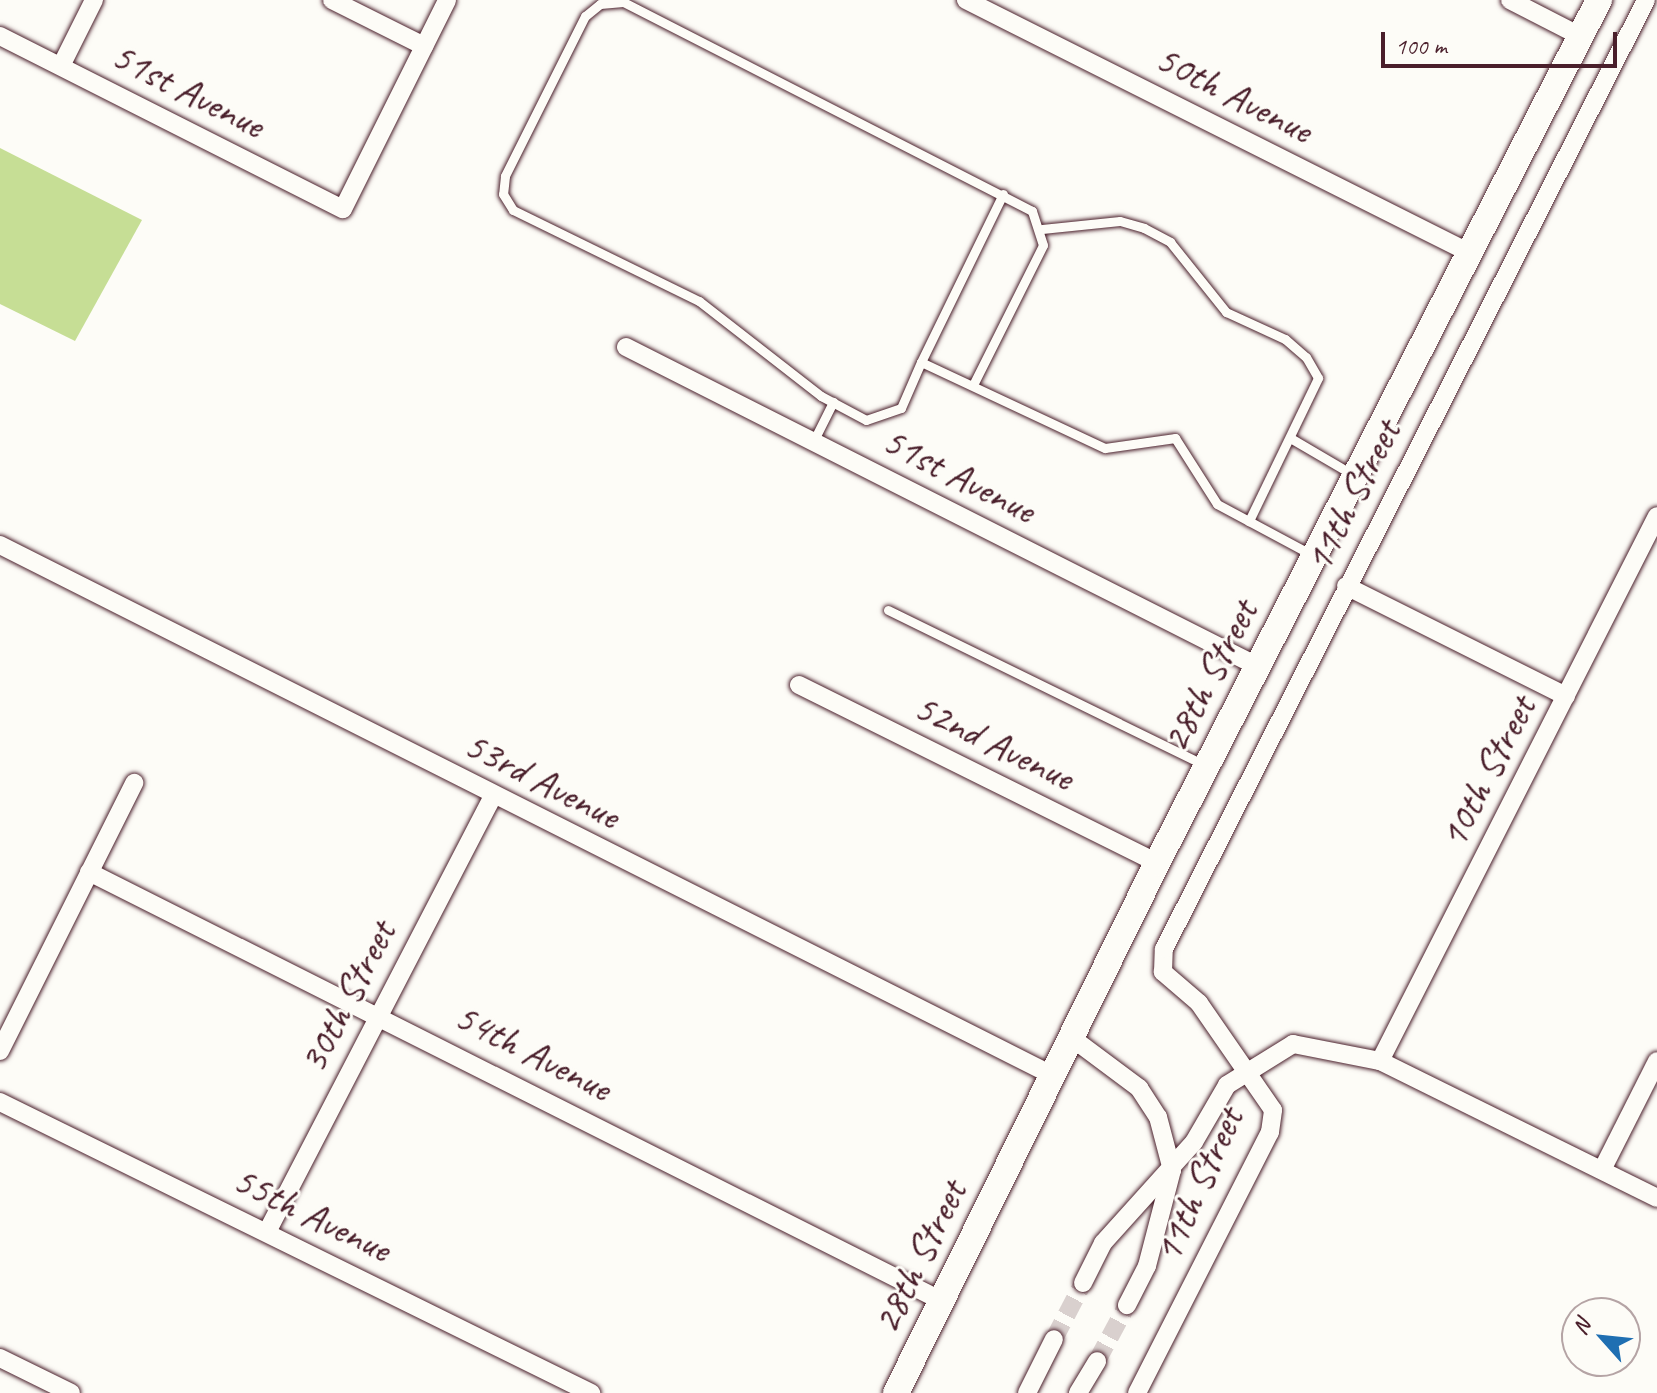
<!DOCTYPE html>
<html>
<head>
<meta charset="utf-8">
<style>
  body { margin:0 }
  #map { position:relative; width:1657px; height:1393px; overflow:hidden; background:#fdfcf7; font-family:Caveat,sans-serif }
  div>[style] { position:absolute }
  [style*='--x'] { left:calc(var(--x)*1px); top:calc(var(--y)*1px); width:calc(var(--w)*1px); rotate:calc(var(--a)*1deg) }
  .green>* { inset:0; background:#c6de95 }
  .street-tunnel>* { height:18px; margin-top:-9px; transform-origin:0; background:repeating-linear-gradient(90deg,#d9d0ce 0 18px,transparent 0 27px) }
  .roads { filter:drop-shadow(0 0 2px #4a1f2b) drop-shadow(0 0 2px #4a1f2b) }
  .lane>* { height:9px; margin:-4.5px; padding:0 4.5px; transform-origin:4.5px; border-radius:4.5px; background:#fdfcf7 }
  .street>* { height:18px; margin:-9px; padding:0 9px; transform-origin:9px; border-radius:9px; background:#fdfcf7 }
  .secondary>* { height:26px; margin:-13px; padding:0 13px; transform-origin:13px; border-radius:13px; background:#fdfcf7 }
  span { translate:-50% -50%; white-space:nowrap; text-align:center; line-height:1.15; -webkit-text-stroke:6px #fdfcf7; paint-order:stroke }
  .street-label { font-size:40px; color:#4a1f2b }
  .north { position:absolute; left:1561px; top:1297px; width:80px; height:80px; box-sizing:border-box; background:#fdfcf7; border:2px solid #b5a4a5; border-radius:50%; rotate:297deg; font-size:22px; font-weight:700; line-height:32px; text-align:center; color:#4a1f2b }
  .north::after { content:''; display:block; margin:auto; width:28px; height:36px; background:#1f6fb2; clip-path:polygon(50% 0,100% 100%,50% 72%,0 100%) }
  .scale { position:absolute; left:1381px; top:32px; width:236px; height:36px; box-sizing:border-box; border:4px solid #4a1f2b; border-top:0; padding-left:10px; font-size:24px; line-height:28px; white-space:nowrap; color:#4a1f2b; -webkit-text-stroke:6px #fdfcf7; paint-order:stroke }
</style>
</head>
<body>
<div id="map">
  <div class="green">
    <i style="clip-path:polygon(0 148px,142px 220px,75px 341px,0 304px)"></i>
  </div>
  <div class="street-tunnel">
    <i style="--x:1054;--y:1339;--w:63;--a:-62.6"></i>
    <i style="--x:1097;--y:1361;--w:64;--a:-61.8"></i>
  </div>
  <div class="roads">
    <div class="lane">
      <i style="--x:1042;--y:229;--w:78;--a:-5.9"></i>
      <i style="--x:1120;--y:221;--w:25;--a:16"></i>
      <i style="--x:1144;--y:228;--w:30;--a:28"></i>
      <i style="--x:1170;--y:242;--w:90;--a:51.3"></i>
      <i style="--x:1226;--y:312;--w:65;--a:24.6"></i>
      <i style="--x:1285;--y:339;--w:28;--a:41"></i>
      <i style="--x:1306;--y:357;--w:24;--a:60"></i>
      <i style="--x:1318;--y:378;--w:159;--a:115.8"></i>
      <i style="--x:921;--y:362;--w:187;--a:-64"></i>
      <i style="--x:974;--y:383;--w:154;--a:-63.4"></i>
      <i style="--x:1043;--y:245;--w:36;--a:-108"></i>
      <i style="--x:1032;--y:211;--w:459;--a:-152.9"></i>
      <i style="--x:623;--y:2;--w:23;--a:175"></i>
      <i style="--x:600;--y:4;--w:19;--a:141"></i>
      <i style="--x:585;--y:16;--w:179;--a:116.6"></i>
      <i style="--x:505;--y:176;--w:18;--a:96"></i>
      <i style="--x:503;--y:194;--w:19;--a:58"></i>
      <i style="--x:513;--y:210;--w:207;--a:26.1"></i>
      <i style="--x:699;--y:301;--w:155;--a:37.9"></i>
      <i style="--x:821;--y:396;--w:51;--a:28.1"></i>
      <i style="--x:866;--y:420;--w:37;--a:-19"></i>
      <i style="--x:901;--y:408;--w:50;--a:-66.5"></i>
      <i style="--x:921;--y:362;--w:203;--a:25.1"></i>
      <i style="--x:1105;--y:448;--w:71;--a:-8.1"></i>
      <i style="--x:1175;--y:438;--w:78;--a:57.5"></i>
      <i style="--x:1217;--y:504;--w:108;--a:28.2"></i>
      <i style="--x:1292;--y:439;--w:73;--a:30.4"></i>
      <i style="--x:813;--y:442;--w:45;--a:-63.4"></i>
      <i style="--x:888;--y:610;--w:353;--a:26.1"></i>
    </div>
    <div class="street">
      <i style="--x:332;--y:0;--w:103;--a:26.6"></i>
      <i style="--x:966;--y:0;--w:564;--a:26.66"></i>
      <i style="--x:1510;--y:0;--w:79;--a:27.2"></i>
      <i style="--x:0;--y:36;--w:384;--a:26.8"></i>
      <i style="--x:343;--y:209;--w:233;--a:-63.5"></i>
      <i style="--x:61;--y:66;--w:74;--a:-63.4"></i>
      <i style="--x:626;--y:347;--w:709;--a:26.82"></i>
      <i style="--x:0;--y:545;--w:1180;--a:26.74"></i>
      <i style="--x:1346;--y:586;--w:246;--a:26.6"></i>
      <i style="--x:799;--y:685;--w:400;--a:26.4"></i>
      <i style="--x:89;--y:872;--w:955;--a:26.7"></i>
      <i style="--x:1072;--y:1038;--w:84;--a:36.7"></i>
      <i style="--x:1139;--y:1088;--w:35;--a:57"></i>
      <i style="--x:1158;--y:1117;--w:55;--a:75.2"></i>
      <i style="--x:1172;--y:1170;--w:99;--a:104.6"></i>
      <i style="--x:1147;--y:1266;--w:44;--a:117.1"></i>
      <i style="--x:0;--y:1051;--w:300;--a:-63.4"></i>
      <i style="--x:1380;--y:1061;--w:611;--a:-63.06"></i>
      <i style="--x:0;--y:1102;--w:659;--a:26.21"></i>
      <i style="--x:1602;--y:1170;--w:122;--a:-63.2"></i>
      <i style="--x:267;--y:1232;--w:491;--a:-62.6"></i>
      <i style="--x:1083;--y:1283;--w:45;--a:-63.4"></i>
      <i style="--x:1103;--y:1243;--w:136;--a:-48"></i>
      <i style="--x:1194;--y:1142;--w:66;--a:-59.9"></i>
      <i style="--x:1227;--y:1085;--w:78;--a:-31.8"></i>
      <i style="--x:1293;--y:1044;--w:89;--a:11.1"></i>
      <i style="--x:1380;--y:1061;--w:309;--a:26.3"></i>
      <i style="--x:0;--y:1358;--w:79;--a:26.2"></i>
      <i style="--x:1027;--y:1393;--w:60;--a:-63.4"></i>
      <i style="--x:1078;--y:1393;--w:37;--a:-59"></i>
      <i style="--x:1137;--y:1393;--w:293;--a:-63"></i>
      <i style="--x:1270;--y:1132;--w:22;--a:-82"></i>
      <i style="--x:1273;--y:1110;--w:130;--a:-124.7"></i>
      <i style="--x:1199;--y:1003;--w:48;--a:-139.3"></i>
      <i style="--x:1163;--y:972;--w:23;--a:-88"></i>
      <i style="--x:1164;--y:949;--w:1064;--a:-63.07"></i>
    </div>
    <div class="secondary">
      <i style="--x:896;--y:1393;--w:591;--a:-63.78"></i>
      <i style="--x:1157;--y:863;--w:970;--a:-62.88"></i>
    </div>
  </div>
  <div class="street-label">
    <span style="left:188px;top:90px;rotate:27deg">51st Avenue</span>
    <span style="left:1234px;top:94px;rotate:27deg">50th Avenue</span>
    <span style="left:959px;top:475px;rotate:27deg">51st Avenue</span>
    <span style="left:1352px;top:496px;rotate:-63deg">11th Street</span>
    <span style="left:1209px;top:676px;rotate:-63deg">28th Street</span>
    <span style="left:994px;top:742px;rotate:26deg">52nd Avenue</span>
    <span style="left:1487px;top:772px;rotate:-63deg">10th Street</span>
    <span style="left:542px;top:780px;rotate:27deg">53rd Avenue</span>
    <span style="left:347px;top:997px;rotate:-63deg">30th Street</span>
    <span style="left:533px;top:1052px;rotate:27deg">54th Avenue</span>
    <span style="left:1198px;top:1185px;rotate:-66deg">11th Street</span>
    <span style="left:312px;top:1214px;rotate:26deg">55th Avenue</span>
    <span style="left:919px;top:1257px;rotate:-64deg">28th Street</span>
  </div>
  <div class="north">N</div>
  <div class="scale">100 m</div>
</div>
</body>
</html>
